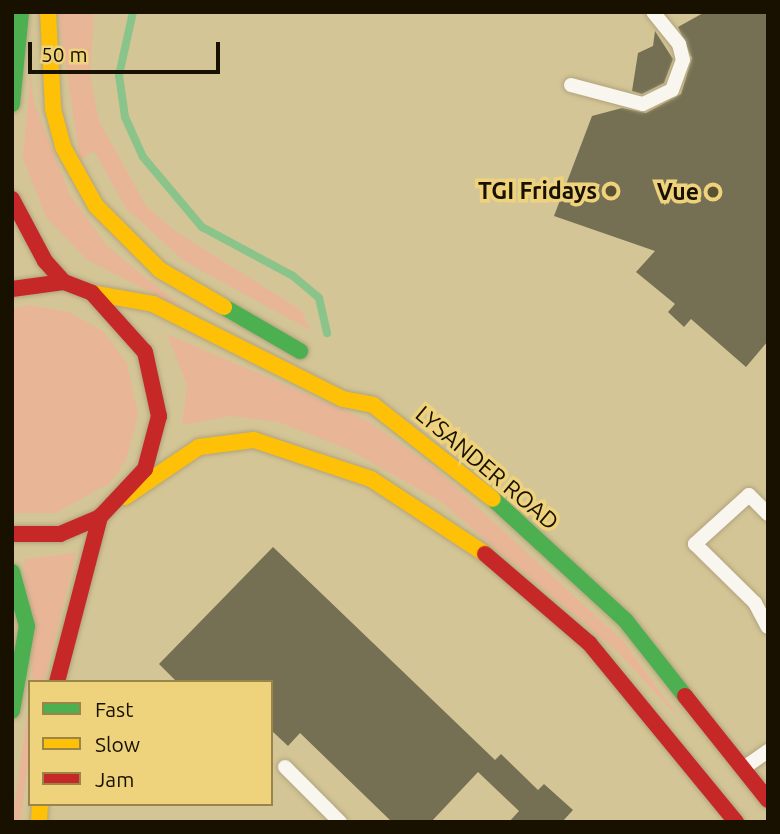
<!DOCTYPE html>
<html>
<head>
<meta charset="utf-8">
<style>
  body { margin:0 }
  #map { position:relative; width:780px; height:834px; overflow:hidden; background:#d4c596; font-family:Ubuntu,sans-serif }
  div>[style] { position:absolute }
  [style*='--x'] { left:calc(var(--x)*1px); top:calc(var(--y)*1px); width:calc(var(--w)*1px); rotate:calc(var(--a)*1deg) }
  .green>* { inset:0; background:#e9b597 }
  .stream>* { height:8px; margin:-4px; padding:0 4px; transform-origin:4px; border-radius:4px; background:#8ac48a }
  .building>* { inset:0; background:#756f53 }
  .roads { filter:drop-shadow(0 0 2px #b0a47e) drop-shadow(0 0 2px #b0a47e) }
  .lane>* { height:14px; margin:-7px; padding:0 7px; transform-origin:7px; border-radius:7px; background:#f9f6ef }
  .fast>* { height:16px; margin:-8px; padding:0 8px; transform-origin:8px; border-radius:8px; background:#4caf50 }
  .slow>* { height:16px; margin:-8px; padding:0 8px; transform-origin:8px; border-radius:8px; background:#ffc107 }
  .jam>* { height:16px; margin:-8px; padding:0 8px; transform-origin:8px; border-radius:8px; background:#c62828 }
  .dots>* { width:19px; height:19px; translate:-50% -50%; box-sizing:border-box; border:4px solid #eed27c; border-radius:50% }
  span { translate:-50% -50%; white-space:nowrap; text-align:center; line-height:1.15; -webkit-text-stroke:7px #eed27c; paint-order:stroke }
  .poi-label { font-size:23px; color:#191100; font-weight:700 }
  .right { translate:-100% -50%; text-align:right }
  .street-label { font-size:23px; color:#191100 }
  .frame { position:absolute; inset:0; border:14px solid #191100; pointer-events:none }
  .legend { position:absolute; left:28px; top:680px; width:245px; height:126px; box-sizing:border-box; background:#eed27c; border:2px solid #99854a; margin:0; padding:9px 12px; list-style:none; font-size:21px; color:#191100 }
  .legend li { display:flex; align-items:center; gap:14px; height:35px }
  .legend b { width:35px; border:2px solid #99854a }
  .scale { position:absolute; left:28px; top:42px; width:192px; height:32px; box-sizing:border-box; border:4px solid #191100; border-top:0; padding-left:9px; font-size:21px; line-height:24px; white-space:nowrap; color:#191100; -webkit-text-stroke:5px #eed27c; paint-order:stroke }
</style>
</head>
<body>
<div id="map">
  <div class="green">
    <i style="clip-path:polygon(58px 12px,94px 12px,90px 75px,99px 121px,146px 206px,175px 231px,301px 310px,310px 330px,184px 261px,126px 208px,94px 151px,80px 160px)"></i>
    <i style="clip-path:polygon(31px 70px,33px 100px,70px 195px,108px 247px,186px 310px,87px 260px,46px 217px,23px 158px)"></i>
    <i style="clip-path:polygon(30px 305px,69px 312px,104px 332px,127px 363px,138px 415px,126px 460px,110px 483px,55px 513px,12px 513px,12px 309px)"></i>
    <i style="clip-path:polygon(167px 334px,366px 420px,435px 468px,623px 641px,679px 718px,615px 649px,441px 502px,350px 450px,278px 422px,231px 416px,182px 425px,187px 385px)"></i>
    <i style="clip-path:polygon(76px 553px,44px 682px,33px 682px,24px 559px)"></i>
    <i style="clip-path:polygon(30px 698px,30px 750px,20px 822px,12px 822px)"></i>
  </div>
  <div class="stream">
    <i style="--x:133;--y:12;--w:65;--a:102.5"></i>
    <i style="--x:119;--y:75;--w:42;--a:81.9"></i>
    <i style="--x:125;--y:117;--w:44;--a:65.8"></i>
    <i style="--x:143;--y:157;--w:92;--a:49.9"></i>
    <i style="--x:202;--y:227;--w:103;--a:28.3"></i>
    <i style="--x:293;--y:276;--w:34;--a:40"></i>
    <i style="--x:319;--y:298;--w:36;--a:77"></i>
  </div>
  <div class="building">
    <i style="clip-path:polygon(705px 12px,768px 12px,768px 341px,746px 367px,691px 319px,684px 327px,668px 312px,675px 304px,636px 272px,655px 251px,554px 216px,592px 116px,622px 108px,646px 113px,681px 94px,692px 58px,678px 27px)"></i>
    <i style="clip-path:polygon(655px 31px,673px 59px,664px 83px,642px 94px,632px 91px,638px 53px,653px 46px)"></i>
    <i style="clip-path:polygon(273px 547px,495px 760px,501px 754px,538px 790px,544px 784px,573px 810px,562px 822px,509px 822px,519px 811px,478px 772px,431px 822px,392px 822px,300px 733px,288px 746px,271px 730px,271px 682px,177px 682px,159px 664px)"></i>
  </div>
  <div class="roads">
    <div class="lane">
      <i style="--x:571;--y:85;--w:74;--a:14.8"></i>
      <i style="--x:643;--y:104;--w:32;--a:-26"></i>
      <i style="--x:672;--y:90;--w:32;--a:-70"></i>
      <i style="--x:683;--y:60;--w:16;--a:-104"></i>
      <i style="--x:679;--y:44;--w:41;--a:-129.1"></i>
      <i style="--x:768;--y:514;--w:27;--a:-135"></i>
      <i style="--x:749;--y:495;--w:73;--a:137.8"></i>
      <i style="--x:695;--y:544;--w:84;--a:44.5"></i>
      <i style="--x:755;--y:603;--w:27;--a:62"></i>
      <i style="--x:285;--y:767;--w:78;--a:45"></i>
      <i style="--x:745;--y:767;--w:28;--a:-35"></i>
    </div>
    <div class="fast">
      <i style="--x:12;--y:104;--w:92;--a:-84.4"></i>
      <i style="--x:224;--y:307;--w:88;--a:30.1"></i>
      <i style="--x:493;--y:499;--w:180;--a:42.5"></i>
      <i style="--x:626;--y:621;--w:95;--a:51.8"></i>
      <i style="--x:12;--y:572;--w:56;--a:74.5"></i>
      <i style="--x:27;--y:626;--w:86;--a:100"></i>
    </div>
    <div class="slow">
      <i style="--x:48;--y:12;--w:97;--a:87"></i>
      <i style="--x:53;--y:109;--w:39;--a:75"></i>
      <i style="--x:63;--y:147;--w:68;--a:60.8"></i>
      <i style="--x:96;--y:206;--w:91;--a:45"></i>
      <i style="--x:160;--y:270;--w:74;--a:30"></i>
      <i style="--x:92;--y:293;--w:62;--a:10.2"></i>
      <i style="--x:153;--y:304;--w:212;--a:26.6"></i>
      <i style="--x:343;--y:399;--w:31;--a:11"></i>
      <i style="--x:373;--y:405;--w:152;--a:38.1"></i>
      <i style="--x:125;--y:497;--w:89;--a:-34"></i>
      <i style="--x:199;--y:447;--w:55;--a:-7.3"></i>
      <i style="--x:254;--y:440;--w:123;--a:18.4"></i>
      <i style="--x:371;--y:479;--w:136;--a:33.3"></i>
      <i style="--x:39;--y:822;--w:18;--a:-87"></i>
    </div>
    <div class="jam">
      <i style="--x:12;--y:199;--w:70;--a:62"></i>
      <i style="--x:45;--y:261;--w:28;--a:48"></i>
      <i style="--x:12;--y:289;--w:52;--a:-7.7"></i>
      <i style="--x:64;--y:282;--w:30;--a:21"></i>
      <i style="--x:92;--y:293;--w:79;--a:48.1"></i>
      <i style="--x:145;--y:352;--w:66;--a:77.7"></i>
      <i style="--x:159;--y:416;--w:55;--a:104.8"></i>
      <i style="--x:145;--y:469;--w:66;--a:133.2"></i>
      <i style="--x:100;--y:517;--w:43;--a:157"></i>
      <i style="--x:60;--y:534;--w:48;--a:180"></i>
      <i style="--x:485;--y:554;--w:137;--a:40.6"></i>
      <i style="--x:589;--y:643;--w:232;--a:50.6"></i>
      <i style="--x:57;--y:682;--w:171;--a:-75.4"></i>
      <i style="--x:685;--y:696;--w:133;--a:51.4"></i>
    </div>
  </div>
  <div class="dots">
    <i style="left:611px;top:191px;background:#5a5034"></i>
    <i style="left:713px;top:192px;background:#5a5034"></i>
  </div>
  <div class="poi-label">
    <span class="right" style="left:597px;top:191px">TGI Fridays</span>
    <span class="right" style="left:699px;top:192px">Vue</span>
  </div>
  <div class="street-label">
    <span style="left:487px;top:468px;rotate:40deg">LYSANDER ROAD</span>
  </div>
  <div class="frame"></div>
  <ul class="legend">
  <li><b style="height:9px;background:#4caf50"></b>Fast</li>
  <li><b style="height:9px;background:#ffc107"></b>Slow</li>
  <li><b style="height:9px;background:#c62828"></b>Jam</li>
  </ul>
  <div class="scale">50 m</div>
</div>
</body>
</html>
